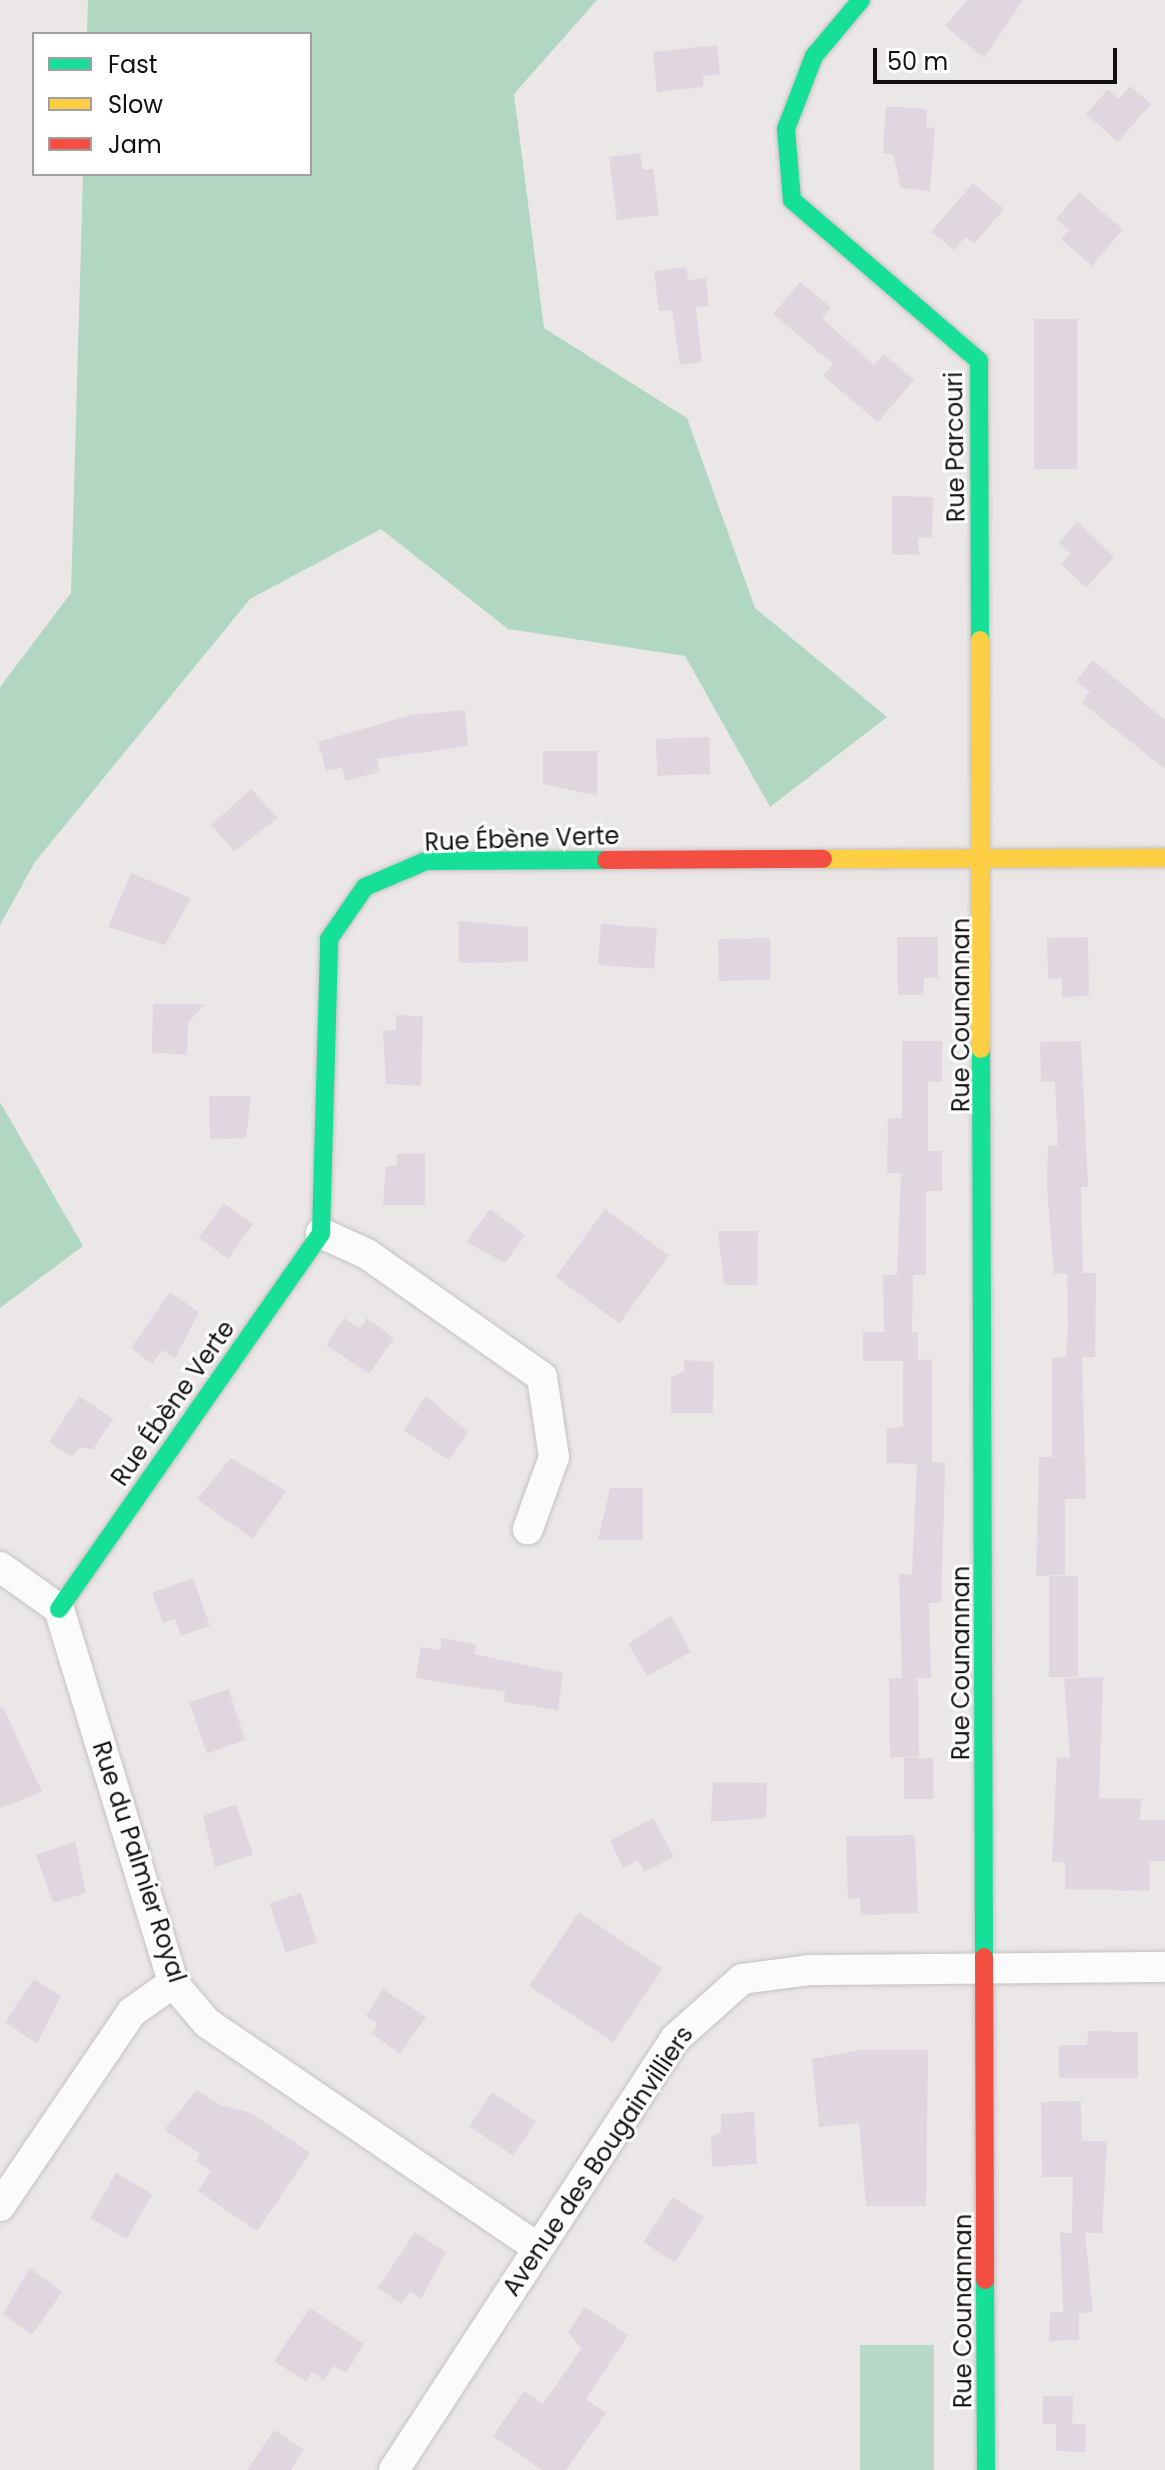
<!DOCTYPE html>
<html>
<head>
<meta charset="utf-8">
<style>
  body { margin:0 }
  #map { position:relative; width:1165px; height:2470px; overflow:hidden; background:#ebe7e6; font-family:Poppins,sans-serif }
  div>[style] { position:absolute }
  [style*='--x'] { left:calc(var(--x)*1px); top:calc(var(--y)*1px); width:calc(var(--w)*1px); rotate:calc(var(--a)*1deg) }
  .green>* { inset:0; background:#b9d9c8; transform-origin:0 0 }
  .forest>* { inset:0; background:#b1d7c3 }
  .building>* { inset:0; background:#e0d6e0; transform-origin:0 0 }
  .roads { filter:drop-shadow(0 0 2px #c5c2c1) drop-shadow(0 0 2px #c5c2c1) }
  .street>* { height:30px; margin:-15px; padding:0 15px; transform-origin:15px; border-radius:15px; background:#fcfbfb }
  .fast>* { height:18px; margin:-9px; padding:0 9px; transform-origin:9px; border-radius:9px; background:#16e098 }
  .slow>* { height:18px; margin:-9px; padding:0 9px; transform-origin:9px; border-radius:9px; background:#ffcf43 }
  .jam>* { height:18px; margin:-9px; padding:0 9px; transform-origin:9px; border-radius:9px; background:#f24e42 }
  span { translate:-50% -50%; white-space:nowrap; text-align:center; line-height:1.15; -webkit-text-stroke:6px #fff; paint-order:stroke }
  .street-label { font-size:24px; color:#13100f }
  .legend { position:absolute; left:32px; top:32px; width:280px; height:144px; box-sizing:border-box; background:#fff; border:2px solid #a19f9f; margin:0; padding:10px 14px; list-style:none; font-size:24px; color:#13100f }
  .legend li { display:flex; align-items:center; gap:16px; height:40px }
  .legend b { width:40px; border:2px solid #a19f9f }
  .scale { position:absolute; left:873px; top:48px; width:244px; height:36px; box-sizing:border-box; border:4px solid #13100f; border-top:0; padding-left:10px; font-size:24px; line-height:28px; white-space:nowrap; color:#13100f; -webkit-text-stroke:6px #fff; paint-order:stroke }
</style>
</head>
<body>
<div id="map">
  <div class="green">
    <i style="left:860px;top:2345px;width:74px;height:125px"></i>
  </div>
  <div class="forest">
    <i style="clip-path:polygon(88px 0,597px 0,514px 94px,544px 328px,687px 418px,755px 608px,887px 717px,770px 807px,685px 656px,508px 629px,381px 529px,250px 599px,35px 862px,0 925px,0 687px,71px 593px,83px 174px,310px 174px,310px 34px,87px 34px)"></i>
    <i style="clip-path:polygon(0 1102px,83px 1246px,0 1308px)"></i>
  </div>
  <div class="building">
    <i style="clip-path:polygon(967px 0,1023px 0,984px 58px,945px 26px)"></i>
    <i style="clip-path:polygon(717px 45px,720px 74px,703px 76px,703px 87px,657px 92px,653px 52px)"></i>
    <i style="clip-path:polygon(1130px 86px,1151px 104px,1118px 142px,1086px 114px,1108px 89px,1119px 99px)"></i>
    <i style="clip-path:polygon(886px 106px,927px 109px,926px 127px,935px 128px,930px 191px,901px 188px,893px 154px,883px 153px)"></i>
    <i style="clip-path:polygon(640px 153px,643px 170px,653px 169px,659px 215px,617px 220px,609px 157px)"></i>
    <i style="clip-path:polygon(973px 183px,1004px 209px,974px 244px,965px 237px,954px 250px,931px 232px)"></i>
    <i style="clip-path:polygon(1079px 192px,1123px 229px,1092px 266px,1061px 239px,1069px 230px,1056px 219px)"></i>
    <i style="clip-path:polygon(686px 267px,688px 280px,706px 278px,709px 306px,696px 307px,702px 362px,680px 365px,672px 310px,659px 311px,654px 271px)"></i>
    <i style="clip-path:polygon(800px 282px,831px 307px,822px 318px,874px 365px,884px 354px,914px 380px,878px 422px,823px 376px,833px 364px,773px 314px)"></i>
    <i style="left:1034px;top:319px;width:43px;height:150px"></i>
    <i style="clip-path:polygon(892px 496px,933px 497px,932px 537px,918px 538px,919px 555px,892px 554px)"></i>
    <i style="clip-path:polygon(1077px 521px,1114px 557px,1086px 588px,1061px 564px,1071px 554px,1059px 543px)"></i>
    <i style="clip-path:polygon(1093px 660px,1165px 720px,1165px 769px,1081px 702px,1090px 692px,1076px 681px)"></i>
    <i style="clip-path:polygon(465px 710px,468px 746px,377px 759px,380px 772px,346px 781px,342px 768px,326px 771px,318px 742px,411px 715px)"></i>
    <i style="left:709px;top:737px;width:37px;height:53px;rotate:88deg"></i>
    <i style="clip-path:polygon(543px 751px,597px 751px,597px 796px,543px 784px)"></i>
    <i style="clip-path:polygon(251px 789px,278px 818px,234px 851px,211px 825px)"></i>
    <i style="clip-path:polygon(131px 873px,191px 898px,165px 945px,108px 927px)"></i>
    <i style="clip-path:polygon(459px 921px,528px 927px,528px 962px,459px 963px)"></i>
    <i style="left:601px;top:924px;width:56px;height:41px;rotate:4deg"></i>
    <i style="clip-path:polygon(897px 937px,938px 937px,938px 978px,924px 978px,923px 995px,898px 995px)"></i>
    <i style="clip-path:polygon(1088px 937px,1089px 995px,1062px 998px,1062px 978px,1048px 979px,1047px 938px)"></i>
    <i style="left:770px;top:938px;width:42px;height:52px;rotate:89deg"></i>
    <i style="clip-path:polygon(153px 1004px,205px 1004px,188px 1023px,187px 1055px,152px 1053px)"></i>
    <i style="clip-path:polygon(396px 1015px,423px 1016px,421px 1086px,386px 1084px,383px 1030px,396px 1030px)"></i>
    <i style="clip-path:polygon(902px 1041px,942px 1041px,942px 1082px,928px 1082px,928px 1151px,942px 1151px,942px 1191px,926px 1191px,926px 1275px,913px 1275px,912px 1332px,918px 1332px,918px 1360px,932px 1359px,932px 1462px,945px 1462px,944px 1505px,941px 1603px,929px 1603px,931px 1678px,911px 1678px,918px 1679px,919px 1757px,890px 1758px,889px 1678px,902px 1678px,899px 1574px,912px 1574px,917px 1464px,886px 1463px,887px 1428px,903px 1427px,903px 1361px,863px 1361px,863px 1332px,884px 1332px,883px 1275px,897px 1275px,901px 1173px,887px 1173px,888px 1118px,902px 1118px)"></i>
    <i style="clip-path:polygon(1081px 1041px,1088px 1187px,1081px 1187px,1083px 1273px,1096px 1273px,1095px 1357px,1082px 1357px,1086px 1499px,1065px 1499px,1065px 1575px,1036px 1576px,1039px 1457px,1052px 1457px,1052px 1358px,1066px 1357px,1068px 1329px,1067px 1274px,1054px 1274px,1047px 1187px,1048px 1145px,1058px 1146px,1055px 1082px,1041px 1082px,1040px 1042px)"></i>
    <i style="clip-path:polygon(209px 1096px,251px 1096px,246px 1138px,210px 1139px)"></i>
    <i style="clip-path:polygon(425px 1153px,425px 1205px,383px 1205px,386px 1166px,397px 1166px,397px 1154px)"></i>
    <i style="left:224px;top:1203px;width:36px;height:43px;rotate:36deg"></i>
    <i style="clip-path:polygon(490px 1209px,525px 1235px,505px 1263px,466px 1242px)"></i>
    <i style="left:605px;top:1209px;width:79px;height:84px;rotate:36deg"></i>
    <i style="clip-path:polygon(718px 1231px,758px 1231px,757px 1285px,724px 1285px)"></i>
    <i style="clip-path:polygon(170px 1292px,199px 1312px,175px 1359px,162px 1350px,152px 1364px,131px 1348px)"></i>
    <i style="clip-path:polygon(344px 1318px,360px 1328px,367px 1318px,394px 1338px,369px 1374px,326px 1345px)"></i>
    <i style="clip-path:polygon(684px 1360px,714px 1362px,713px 1413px,671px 1413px,671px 1378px,684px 1371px)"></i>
    <i style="clip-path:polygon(79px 1396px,113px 1419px,93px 1449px,79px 1448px,72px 1457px,49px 1442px)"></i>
    <i style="clip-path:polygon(426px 1396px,468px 1432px,449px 1460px,404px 1430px)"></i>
    <i style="clip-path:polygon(231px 1458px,286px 1491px,253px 1539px,197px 1499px)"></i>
    <i style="clip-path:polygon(610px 1488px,643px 1488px,643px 1540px,598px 1540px)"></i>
    <i style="left:1049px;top:1576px;width:29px;height:101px"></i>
    <i style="clip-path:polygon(193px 1578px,210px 1626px,181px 1636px,175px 1619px,163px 1623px,152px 1593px)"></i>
    <i style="clip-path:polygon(671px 1615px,691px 1652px,647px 1676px,628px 1644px)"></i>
    <i style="clip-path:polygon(442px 1638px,476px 1644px,474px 1654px,563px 1673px,558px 1710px,504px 1702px,505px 1692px,416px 1678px,421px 1647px,440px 1650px)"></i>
    <i style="clip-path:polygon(1103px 1677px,1099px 1798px,1141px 1799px,1140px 1820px,1165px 1820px,1165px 1861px,1149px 1861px,1150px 1891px,1065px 1889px,1065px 1862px,1052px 1862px,1057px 1757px,1070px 1758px,1064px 1678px)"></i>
    <i style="left:228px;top:1689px;width:54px;height:41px;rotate:71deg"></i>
    <i style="clip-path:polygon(3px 1707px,42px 1792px,0 1808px,0 1708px)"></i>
    <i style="left:904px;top:1758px;width:29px;height:41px"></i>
    <i style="clip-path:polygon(713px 1782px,767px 1783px,766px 1818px,711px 1822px)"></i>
    <i style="clip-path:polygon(236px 1804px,253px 1855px,215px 1867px,203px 1816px)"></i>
    <i style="clip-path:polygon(653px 1818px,674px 1857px,644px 1872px,638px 1860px,623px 1868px,610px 1841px)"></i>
    <i style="clip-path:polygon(915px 1835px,918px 1913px,861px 1915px,860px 1898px,848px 1899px,846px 1836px)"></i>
    <i style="clip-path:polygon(75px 1841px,86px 1893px,53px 1903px,36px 1855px)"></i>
    <i style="left:301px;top:1893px;width:52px;height:33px;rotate:72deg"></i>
    <i style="left:579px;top:1912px;width:101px;height:89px;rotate:34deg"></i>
    <i style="clip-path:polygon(34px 1979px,61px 1996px,37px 2044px,5px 2022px)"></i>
    <i style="clip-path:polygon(383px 1989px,426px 2017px,400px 2054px,371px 2033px,378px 2024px,366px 2016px)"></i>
    <i style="clip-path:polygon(1088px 2031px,1138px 2032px,1138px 2078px,1059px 2078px,1059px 2045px,1087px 2045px)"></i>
    <i style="clip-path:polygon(859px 2050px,928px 2050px,926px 2206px,866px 2206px,859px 2123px,819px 2127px,812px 2059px)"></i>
    <i style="clip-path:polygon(197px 2090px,220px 2105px,251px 2113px,310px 2153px,257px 2231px,198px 2191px,211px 2171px,196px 2161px,200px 2154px,164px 2130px)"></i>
    <i style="left:492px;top:2092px;width:53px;height:41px;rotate:34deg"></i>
    <i style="clip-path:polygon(1081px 2101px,1082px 2141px,1107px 2141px,1102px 2233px,1085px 2233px,1093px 2312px,1079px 2313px,1079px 2340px,1049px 2341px,1050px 2312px,1063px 2312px,1060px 2233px,1072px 2233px,1073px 2177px,1042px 2177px,1041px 2102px)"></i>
    <i style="clip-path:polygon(754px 2112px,757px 2164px,712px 2167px,711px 2137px,721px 2132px,721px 2114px)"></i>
    <i style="left:116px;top:2173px;width:42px;height:52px;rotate:30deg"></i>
    <i style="left:673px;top:2197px;width:37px;height:54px;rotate:33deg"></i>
    <i style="clip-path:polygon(415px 2232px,446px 2252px,421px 2299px,410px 2291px,401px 2304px,378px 2288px)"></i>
    <i style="clip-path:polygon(30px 2268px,62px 2292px,32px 2335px,3px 2314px)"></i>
    <i style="clip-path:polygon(585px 2307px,628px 2335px,586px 2399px,606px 2413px,566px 2470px,542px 2470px,493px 2436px,524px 2391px,543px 2404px,581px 2349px,568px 2332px)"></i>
    <i style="clip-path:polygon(310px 2308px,364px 2344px,346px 2373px,334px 2366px,324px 2381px,312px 2372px,306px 2382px,274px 2361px)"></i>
    <i style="clip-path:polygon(1043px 2396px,1073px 2396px,1072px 2424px,1086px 2424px,1085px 2452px,1056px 2451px,1056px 2424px,1043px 2424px)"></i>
    <i style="clip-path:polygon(274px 2430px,304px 2450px,290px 2470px,247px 2470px)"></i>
  </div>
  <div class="roads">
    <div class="street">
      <i style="--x:321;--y:1233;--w:51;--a:24.5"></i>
      <i style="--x:367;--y:1254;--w:214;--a:35.1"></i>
      <i style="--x:542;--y:1377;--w:81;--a:81.5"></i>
      <i style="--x:554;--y:1457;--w:77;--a:109.9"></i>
      <i style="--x:0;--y:1567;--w:72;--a:35.4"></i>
      <i style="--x:59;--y:1609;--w:391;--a:73"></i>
      <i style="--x:173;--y:1983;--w:52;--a:49.6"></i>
      <i style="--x:207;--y:2023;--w:400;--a:34.2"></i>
      <i style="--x:0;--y:2206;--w:235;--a:-55.8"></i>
      <i style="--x:132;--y:2012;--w:50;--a:-35.3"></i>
      <i style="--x:394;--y:2470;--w:515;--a:-56.9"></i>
      <i style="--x:675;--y:2039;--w:90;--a:-41.8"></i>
      <i style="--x:742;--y:1979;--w:69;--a:-7.5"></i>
      <i style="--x:810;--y:1970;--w:355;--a:-0.5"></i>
    </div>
    <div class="fast">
      <i style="--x:861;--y:0;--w:73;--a:130"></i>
      <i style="--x:814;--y:56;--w:78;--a:111"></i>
      <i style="--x:786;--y:129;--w:71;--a:85.2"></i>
      <i style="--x:792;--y:200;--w:247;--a:40.7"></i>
      <i style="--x:979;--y:361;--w:279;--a:89.8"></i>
      <i style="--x:981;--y:1049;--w:908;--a:89.81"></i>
      <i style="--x:59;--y:1609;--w:458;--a:-55.1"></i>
      <i style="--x:321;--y:1233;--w:294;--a:-88.4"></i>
      <i style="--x:329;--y:939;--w:63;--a:-55.3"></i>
      <i style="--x:365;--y:887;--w:66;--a:-23.1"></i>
      <i style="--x:426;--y:861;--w:180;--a:-0.3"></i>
      <i style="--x:985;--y:2280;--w:190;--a:89.7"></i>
    </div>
    <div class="slow">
      <i style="--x:980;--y:640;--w:409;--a:89.9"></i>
      <i style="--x:823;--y:859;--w:342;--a:-0.2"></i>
    </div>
    <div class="jam">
      <i style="--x:606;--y:860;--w:217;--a:-0.3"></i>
      <i style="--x:984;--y:1957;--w:323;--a:89.8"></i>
    </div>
  </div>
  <div class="street-label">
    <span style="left:955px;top:447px;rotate:-91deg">Rue Parcouri</span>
    <span style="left:522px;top:839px;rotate:-2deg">Rue Ébène Verte</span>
    <span style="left:961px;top:1015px;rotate:-90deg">Rue Counannan</span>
    <span style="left:173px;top:1403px;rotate:-55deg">Rue Ébène Verte</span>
    <span style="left:961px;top:1663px;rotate:-90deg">Rue Counannan</span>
    <span style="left:139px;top:1862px;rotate:72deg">Rue du Palmier Royal</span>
    <span style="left:598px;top:2161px;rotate:-56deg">Avenue des Bougainvilliers</span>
    <span style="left:963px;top:2311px;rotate:-90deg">Rue Counannan</span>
  </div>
  <ul class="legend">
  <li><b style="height:10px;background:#16e098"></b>Fast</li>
  <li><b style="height:10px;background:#ffcf43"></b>Slow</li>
  <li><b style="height:10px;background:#f24e42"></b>Jam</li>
  </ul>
  <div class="scale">50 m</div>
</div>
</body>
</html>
